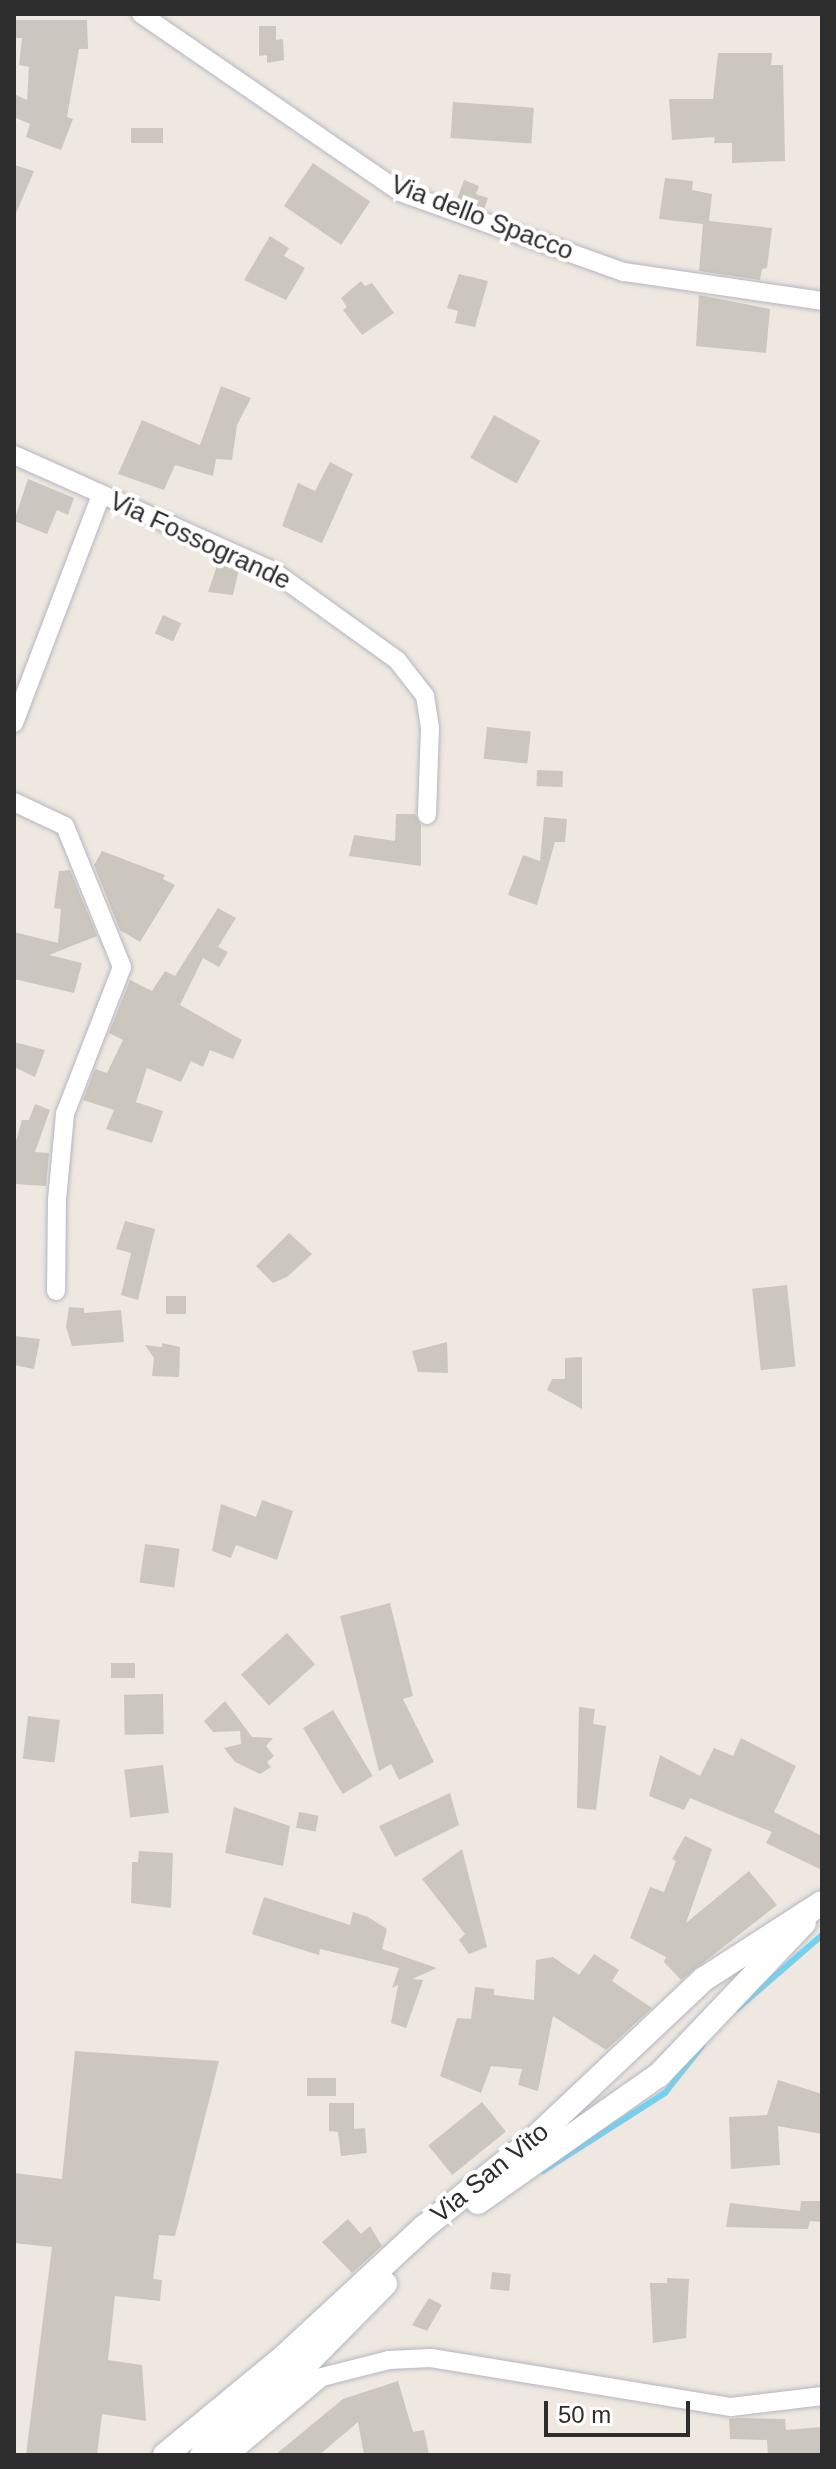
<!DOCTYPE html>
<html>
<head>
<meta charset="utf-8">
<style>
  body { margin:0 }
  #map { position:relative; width:836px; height:2469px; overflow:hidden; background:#efe8e0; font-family:Helvetica,sans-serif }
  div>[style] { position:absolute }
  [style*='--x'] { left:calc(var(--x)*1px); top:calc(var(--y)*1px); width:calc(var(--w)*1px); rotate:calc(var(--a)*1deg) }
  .stream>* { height:6px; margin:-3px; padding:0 3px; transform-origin:3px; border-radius:3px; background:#71d2f2 }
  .building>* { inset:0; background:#cbc6be; transform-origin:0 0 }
  .roads { filter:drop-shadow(0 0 2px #b3b6c1) drop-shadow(0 0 2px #b3b6c1) }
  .minor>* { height:18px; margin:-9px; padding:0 9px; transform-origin:9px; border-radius:9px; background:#fff }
  .tertiary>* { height:24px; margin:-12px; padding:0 12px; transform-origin:12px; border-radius:12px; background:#fff }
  span { translate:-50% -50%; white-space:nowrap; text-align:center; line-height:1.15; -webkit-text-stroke:8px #fff; paint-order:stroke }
  .street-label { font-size:26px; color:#2d2d2d }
  .frame { position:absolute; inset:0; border:16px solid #2d2d2d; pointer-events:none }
  .scale { position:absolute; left:544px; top:2401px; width:146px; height:36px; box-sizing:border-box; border:4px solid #2d2d2d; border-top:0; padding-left:10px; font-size:24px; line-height:28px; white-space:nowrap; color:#2d2d2d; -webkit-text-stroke:6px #fff; paint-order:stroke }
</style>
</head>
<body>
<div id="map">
  <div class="stream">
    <i style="--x:737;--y:2009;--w:113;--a:-41"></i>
    <i style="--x:543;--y:2171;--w:145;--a:-32.6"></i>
    <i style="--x:665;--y:2093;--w:60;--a:-51.8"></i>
  </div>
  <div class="building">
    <i style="clip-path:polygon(14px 20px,87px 20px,88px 49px,79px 49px,67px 117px,73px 119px,61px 150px,26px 137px,30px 124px,14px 117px,14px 94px,27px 100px,29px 67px,19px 65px,22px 38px,14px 38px)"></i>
    <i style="clip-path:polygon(259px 26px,276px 26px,276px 40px,283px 39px,284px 60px,267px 63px,267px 55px,259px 56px)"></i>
    <i style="clip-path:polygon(718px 53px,772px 53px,771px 65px,783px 65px,785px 161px,732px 163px,732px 143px,714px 143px,715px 137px,672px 140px,669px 99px,713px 99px)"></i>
    <i style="left:453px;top:102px;width:81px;height:36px;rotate:4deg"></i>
    <i style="left:163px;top:128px;width:15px;height:32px;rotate:90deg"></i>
    <i style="left:313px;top:163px;width:69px;height:52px;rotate:34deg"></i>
    <i style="clip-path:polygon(14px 165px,34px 171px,14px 218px)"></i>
    <i style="clip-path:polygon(665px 178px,693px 181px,692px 190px,712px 194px,709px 221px,772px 228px,767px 268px,762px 269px,760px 280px,699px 271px,703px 224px,659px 219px)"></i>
    <i style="clip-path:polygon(464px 180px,479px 186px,476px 194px,488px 198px,484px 209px,457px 199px)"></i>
    <i style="clip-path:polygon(270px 236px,289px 248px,284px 256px,305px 268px,286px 300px,244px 280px)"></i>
    <i style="clip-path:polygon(459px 274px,488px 281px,475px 327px,455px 323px,458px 311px,447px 308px)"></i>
    <i style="clip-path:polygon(361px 281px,365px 286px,372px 283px,394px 313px,362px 335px,343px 310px,347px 307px,341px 298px)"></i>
    <i style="clip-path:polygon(699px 295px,770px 309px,766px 353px,696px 346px)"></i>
    <i style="clip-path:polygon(221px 386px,251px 398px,237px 425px,232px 460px,216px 459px,213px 476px,175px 465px,164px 490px,118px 474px,142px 420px,200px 445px)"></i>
    <i style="left:494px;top:415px;width:53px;height:49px;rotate:29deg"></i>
    <i style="clip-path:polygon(330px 462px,353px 474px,322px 543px,282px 526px,298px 483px,315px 491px)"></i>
    <i style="clip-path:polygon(28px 479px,74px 498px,68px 515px,57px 510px,47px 534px,14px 521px)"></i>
    <i style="clip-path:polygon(219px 560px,239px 569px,233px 595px,208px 592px)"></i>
    <i style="left:163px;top:615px;width:20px;height:20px;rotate:24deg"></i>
    <i style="left:487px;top:727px;width:44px;height:32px;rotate:6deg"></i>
    <i style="left:537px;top:770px;width:26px;height:16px;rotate:2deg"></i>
    <i style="clip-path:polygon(396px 814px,415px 814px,421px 825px,421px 866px,349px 856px,354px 835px,395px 841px)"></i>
    <i style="clip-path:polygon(544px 817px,567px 819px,565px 842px,555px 842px,537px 905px,508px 895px,523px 855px,540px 861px)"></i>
    <i style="clip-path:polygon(102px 851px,165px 875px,163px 879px,175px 885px,140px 942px,120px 930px,94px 865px)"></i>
    <i style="clip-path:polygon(70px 870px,97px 936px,49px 955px,82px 963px,74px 993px,14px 979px,14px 932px,58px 943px,61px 909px,54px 908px,59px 871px)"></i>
    <i style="clip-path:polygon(218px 908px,236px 918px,218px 947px,228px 952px,219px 967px,203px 958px,180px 1005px,242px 1040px,233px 1059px,210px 1050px,203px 1067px,191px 1061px,181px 1082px,147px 1068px,136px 1102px,163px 1111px,152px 1143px,106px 1129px,114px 1110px,83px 1100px,95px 1069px,107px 1073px,123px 1040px,109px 1033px,130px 980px,152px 991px,165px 971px,175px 976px)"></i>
    <i style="clip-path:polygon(14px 1042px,45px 1050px,35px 1077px,14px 1067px)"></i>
    <i style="clip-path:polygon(35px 1104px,50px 1110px,35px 1152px,49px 1153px,46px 1186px,14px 1184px,14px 1148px,22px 1120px,29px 1120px)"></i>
    <i style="clip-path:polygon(125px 1221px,155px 1229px,138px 1300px,121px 1295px,131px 1253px,116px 1249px)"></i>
    <i style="clip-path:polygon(289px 1233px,312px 1254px,287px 1277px,273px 1283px,256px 1266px)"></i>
    <i style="left:787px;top:1285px;width:82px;height:35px;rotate:84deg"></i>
    <i style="left:166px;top:1296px;width:20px;height:18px"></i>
    <i style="clip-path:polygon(69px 1307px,84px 1308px,84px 1313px,121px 1310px,124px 1342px,72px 1346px,66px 1327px)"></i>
    <i style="clip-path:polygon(14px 1336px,40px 1339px,34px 1369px,14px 1365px)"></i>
    <i style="clip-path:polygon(447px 1342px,448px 1373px,418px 1372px,412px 1351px)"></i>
    <i style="clip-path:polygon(162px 1343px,180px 1347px,179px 1377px,152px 1376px,154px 1358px,145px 1345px,162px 1347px)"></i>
    <i style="clip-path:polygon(582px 1357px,582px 1409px,547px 1390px,552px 1379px,565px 1379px,565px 1358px)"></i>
    <i style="clip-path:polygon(262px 1500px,293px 1511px,277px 1560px,236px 1545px,231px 1558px,212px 1551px,221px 1504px,256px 1517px)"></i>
    <i style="left:145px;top:1544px;width:35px;height:39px;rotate:8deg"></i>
    <i style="clip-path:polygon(390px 1603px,413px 1696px,403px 1699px,434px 1762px,399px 1780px,391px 1764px,379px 1771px,340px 1616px)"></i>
    <i style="left:287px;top:1633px;width:42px;height:62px;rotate:48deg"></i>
    <i style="left:111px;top:1663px;width:24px;height:15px"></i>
    <i style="left:163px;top:1694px;width:40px;height:39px;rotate:89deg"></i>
    <i style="clip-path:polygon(225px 1701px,252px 1737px,273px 1738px,266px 1746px,274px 1756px,267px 1762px,271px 1767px,260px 1774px,235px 1762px,224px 1748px,241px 1744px,240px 1731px,213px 1732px,204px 1721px)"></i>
    <i style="clip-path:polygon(579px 1707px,595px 1709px,593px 1724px,606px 1726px,596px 1810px,577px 1808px)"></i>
    <i style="left:333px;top:1710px;width:77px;height:35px;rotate:59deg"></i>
    <i style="left:28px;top:1716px;width:32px;height:43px;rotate:7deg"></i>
    <i style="clip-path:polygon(741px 1738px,796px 1766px,774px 1812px,822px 1836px,822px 1870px,766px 1843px,772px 1832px,690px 1798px,684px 1810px,649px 1796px,660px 1755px,700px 1776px,714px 1748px,733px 1756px)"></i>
    <i style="left:163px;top:1765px;width:48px;height:39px;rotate:83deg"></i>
    <i style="clip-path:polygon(450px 1793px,459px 1825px,395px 1857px,379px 1826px)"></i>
    <i style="clip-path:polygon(234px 1807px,290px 1826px,283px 1866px,225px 1853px)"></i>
    <i style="left:299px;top:1812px;width:20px;height:16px;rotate:11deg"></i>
    <i style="clip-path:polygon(685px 1836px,712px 1849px,686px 1923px,749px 1871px,777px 1905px,681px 1980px,664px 1962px,666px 1957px,630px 1938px,650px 1887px,664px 1892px,676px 1861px,672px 1859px)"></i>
    <i style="clip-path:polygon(462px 1849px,487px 1947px,469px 1954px,459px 1940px,465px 1934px,422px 1879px)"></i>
    <i style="clip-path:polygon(139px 1851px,173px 1853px,171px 1908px,131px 1903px,132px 1862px,138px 1862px)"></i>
    <i style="clip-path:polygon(264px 1897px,350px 1925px,353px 1912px,368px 1917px,387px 1929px,382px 1949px,437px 1968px,412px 1979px,423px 1980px,406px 2028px,391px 2023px,398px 1985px,392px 1988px,399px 1968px,320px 1949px,319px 1955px,252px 1934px)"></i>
    <i style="clip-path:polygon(594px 1954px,619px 1970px,612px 1981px,652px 2008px,606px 2050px,553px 2016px,538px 2091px,518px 2085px,522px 2069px,491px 2066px,481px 2093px,440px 2076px,457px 2018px,471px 2019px,475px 1987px,494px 1989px,494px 1995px,534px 2000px,536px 1960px,553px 1957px,579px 1975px)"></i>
    <i style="clip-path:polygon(75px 2051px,219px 2061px,175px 2236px,159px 2235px,153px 2279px,162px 2280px,160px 2301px,115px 2296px,108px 2360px,142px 2365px,146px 2421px,102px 2414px,97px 2455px,26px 2455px,52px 2247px,14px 2243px,14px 2173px,62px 2179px)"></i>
    <i style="left:307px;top:2078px;width:29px;height:18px"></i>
    <i style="clip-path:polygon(778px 2080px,822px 2094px,822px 2134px,778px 2126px,780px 2165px,731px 2169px,729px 2117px,767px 2115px)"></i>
    <i style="left:482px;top:2102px;width:38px;height:69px;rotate:51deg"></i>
    <i style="clip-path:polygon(329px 2103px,354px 2103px,354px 2129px,365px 2128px,367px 2153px,341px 2156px,338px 2132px,329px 2131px)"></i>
    <i style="clip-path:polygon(801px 2201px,822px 2201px,822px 2222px,810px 2221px,808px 2229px,726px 2227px,730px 2203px,800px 2211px)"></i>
    <i style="clip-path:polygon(348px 2219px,361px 2234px,370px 2226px,382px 2246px,352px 2273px,322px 2242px)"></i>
    <i style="left:492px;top:2272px;width:19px;height:17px;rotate:6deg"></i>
    <i style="clip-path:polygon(667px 2278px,689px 2279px,686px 2338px,653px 2343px,650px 2283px,667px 2283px)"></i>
    <i style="clip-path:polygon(429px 2298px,442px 2305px,427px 2331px,412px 2325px)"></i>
    <i style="clip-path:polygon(398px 2381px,413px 2432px,424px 2430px,429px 2455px,364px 2455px,358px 2422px,319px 2455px,275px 2455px,343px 2399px)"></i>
    <i style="clip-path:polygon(740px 2418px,785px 2419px,786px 2430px,822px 2427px,822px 2455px,768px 2455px,767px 2440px,730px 2439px,729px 2419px)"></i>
  </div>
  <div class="roads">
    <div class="minor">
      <i style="--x:141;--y:14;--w:314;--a:34.5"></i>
      <i style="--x:400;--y:192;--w:238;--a:19.7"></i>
      <i style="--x:624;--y:272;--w:200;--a:8.3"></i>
      <i style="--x:14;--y:455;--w:284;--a:24.1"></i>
      <i style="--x:273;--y:571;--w:153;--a:35.7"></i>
      <i style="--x:397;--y:660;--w:46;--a:52.1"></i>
      <i style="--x:425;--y:696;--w:32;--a:81"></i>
      <i style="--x:430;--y:728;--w:87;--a:92"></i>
      <i style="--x:14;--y:723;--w:244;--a:-69.1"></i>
      <i style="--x:14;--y:802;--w:56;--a:25.2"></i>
      <i style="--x:65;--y:826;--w:152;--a:68"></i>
      <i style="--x:122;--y:967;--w:158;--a:111.2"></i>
      <i style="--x:65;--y:1114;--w:86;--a:95.3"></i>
      <i style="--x:57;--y:1200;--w:91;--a:90.6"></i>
      <i style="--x:229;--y:2455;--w:121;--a:-40"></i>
      <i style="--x:322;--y:2377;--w:69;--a:-14.2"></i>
      <i style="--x:389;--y:2360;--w:42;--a:-2.7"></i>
      <i style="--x:431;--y:2358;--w:304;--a:9.3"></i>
      <i style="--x:731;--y:2407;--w:92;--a:-6.9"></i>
    </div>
    <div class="tertiary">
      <i style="--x:478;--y:2202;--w:221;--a:-35.1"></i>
      <i style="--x:659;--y:2075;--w:210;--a:-46.4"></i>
      <i style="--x:165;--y:2455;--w:156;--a:-39.5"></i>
      <i style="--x:285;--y:2356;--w:188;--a:-42.8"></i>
      <i style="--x:423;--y:2228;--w:142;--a:-38.7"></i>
      <i style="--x:534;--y:2139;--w:233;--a:-43.3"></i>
      <i style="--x:704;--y:1979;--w:140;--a:-32.8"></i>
      <i style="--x:202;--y:2455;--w:137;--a:-41.1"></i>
      <i style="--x:305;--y:2365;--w:114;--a:-45.4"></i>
    </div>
  </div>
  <div class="street-label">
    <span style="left:482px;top:218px;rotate:21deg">Via dello Spacco</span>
    <span style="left:200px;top:541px;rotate:25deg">Via Fossogrande</span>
    <span style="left:490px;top:2173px;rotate:-39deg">Via San Vito</span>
  </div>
  <div class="frame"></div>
  <div class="scale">50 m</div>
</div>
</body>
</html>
